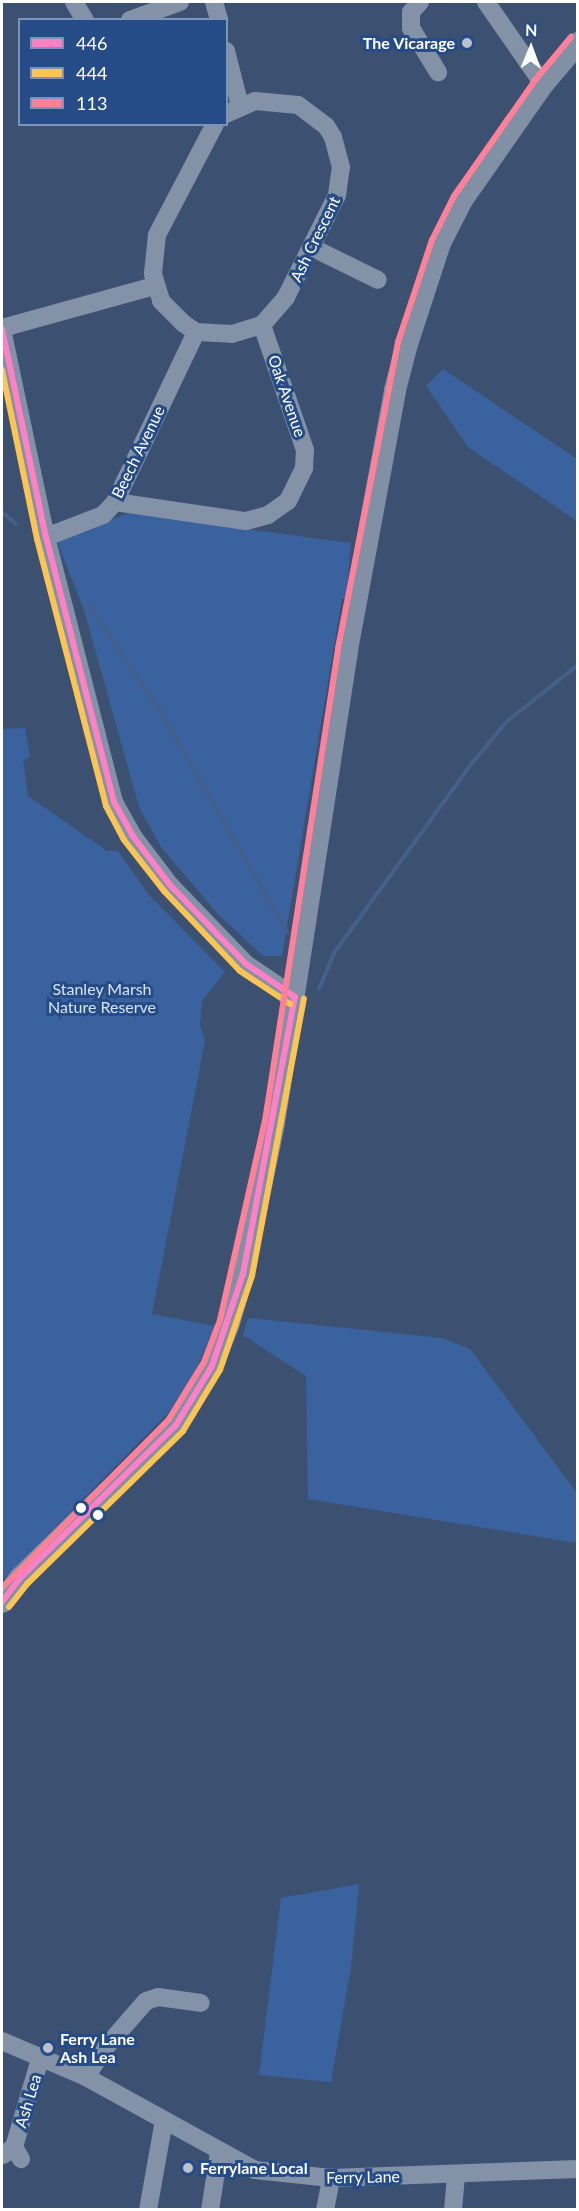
<!DOCTYPE html>
<html>
<head>
<meta charset="utf-8">
<style>
  body { margin:0 }
  #map { position:relative; width:579px; height:2211px; overflow:hidden; background:#3c5172; font-family:Lato,sans-serif }
  div>[style] { position:absolute }
  [style*='--x'] { left:calc(var(--x)*1px); top:calc(var(--y)*1px); width:calc(var(--w)*1px); rotate:calc(var(--a)*1deg) }
  .green>* { inset:0; background:#3a629e }
  .stream>* { height:4px; margin:-2px; padding:0 2px; transform-origin:2px; border-radius:2px; background:#445f89 }
  .minor>* { height:18px; margin:-9px; padding:0 9px; transform-origin:9px; border-radius:9px; background:#8392a7 }
  .major>* { height:22px; margin:-11px; padding:0 11px; transform-origin:11px; border-radius:11px; background:#8290a5 }
  .bus-1>* { height:6px; margin:-3px; padding:0 3px; transform-origin:3px; border-radius:3px; background:#ff80c5 }
  .bus-2>* { height:6px; margin:-3px; padding:0 3px; transform-origin:3px; border-radius:3px; background:#fcc553 }
  .bus-3>* { height:6px; margin:-3px; padding:0 3px; transform-origin:3px; border-radius:3px; background:#ff8098 }
  .dots>* { width:16px; height:16px; translate:-50% -50%; box-sizing:border-box; border:3px solid #264c88; border-radius:50% }
  span { translate:-50% -50%; white-space:nowrap; text-align:center; line-height:1.15; -webkit-text-stroke:6px #264c88; paint-order:stroke }
  .poi-label { font-size:16px; color:#fff; font-weight:700 }
  .right { translate:-100% -50%; text-align:right }
  .left { translate:0 -50%; text-align:left }
  .street-label { font-size:16px; color:#fff }
  .park-label { font-size:16px; color:#d6e3f7 }
  .frame { position:absolute; inset:0; border:3px solid #fff; pointer-events:none }
  .legend { position:absolute; left:18px; top:18px; width:210px; height:108px; box-sizing:border-box; background:#264c88; border:2px solid #7d94b8; margin:0; padding:8px 10px; list-style:none; font-size:18px; color:#fff }
  .legend li { display:flex; align-items:center; gap:12px; height:30px }
  .legend b { width:30px; border:2px solid #7d94b8 }
  .north { position:absolute; left:501px; top:18px; width:60px; height:60px; -webkit-text-stroke:4px #264c88; paint-order:stroke; rotate:1deg; font-size:16px; font-weight:700; line-height:24px; text-align:center; color:#fff }
  .north::after { content:''; display:block; margin:auto; width:21px; height:27px; background:#fff; clip-path:polygon(50% 0,100% 100%,50% 72%,0 100%) }
</style>
</head>
<body>
<div id="map">
  <div class="green">
    <i style="clip-path:polygon(443px 369px,577px 459px,577px 521px,469px 448px,426px 386px)"></i>
    <i style="clip-path:polygon(129px 513px,351px 543px,346px 599px,342px 598px,282px 956px,263px 956px,218px 914px,161px 847px,139px 807px,84px 610px,56px 539px)"></i>
    <i style="clip-path:polygon(25px 728px,30px 757px,23px 760px,28px 796px,107px 851px,118px 851px,149px 895px,225px 972px,202px 1001px,200px 1025px,205px 1041px,152px 1314px,215px 1326px,193px 1377px,169px 1412px,2px 1581px,2px 729px)"></i>
    <i style="clip-path:polygon(248px 1318px,442px 1338px,470px 1349px,577px 1493px,577px 1543px,308px 1499px,306px 1376px,243px 1335px)"></i>
    <i style="clip-path:polygon(359px 1884px,351px 1967px,331px 2082px,259px 2075px,281px 1898px)"></i>
  </div>
  <div class="stream">
    <i style="--x:2;--y:512;--w:18;--a:41"></i>
    <i style="--x:89;--y:605;--w:129;--a:56.1"></i>
    <i style="--x:161;--y:712;--w:254;--a:60.2"></i>
    <i style="--x:319;--y:989;--w:39;--a:-67"></i>
    <i style="--x:334;--y:953;--w:236;--a:-54"></i>
    <i style="--x:473;--y:762;--w:53;--a:-50.3"></i>
    <i style="--x:507;--y:721;--w:90;--a:-38.3"></i>
  </div>
  <div class="minor">
    <i style="--x:74;--y:2;--w:21;--a:59"></i>
    <i style="--x:214;--y:2;--w:19;--a:74"></i>
    <i style="--x:420;--y:2;--w:13;--a:132"></i>
    <i style="--x:411;--y:12;--w:16;--a:90"></i>
    <i style="--x:411;--y:28;--w:52;--a:58.5"></i>
    <i style="--x:486;--y:2;--w:100;--a:55.2"></i>
    <i style="--x:130;--y:20;--w:53;--a:-19.8"></i>
    <i style="--x:226;--y:51;--w:57;--a:75.7"></i>
    <i style="--x:215;--y:124;--w:125;--a:117.6"></i>
    <i style="--x:157;--y:235;--w:39;--a:96"></i>
    <i style="--x:153;--y:274;--w:28;--a:73"></i>
    <i style="--x:161;--y:301;--w:31;--a:45"></i>
    <i style="--x:183;--y:323;--w:16;--a:35"></i>
    <i style="--x:196;--y:332;--w:36;--a:3"></i>
    <i style="--x:232;--y:334;--w:31;--a:-17"></i>
    <i style="--x:262;--y:325;--w:37;--a:-49"></i>
    <i style="--x:286;--y:297;--w:114;--a:-63.4"></i>
    <i style="--x:337;--y:195;--w:28;--a:-82"></i>
    <i style="--x:341;--y:167;--w:31;--a:-105"></i>
    <i style="--x:333;--y:137;--w:13;--a:-122"></i>
    <i style="--x:326;--y:126;--w:35;--a:-143"></i>
    <i style="--x:298;--y:105;--w:43;--a:-174.7"></i>
    <i style="--x:255;--y:101;--w:32;--a:156"></i>
    <i style="--x:313;--y:248;--w:72;--a:26.2"></i>
    <i style="--x:2;--y:328;--w:158;--a:-15.4"></i>
    <i style="--x:2;--y:329;--w:213;--a:78.1"></i>
    <i style="--x:46;--y:537;--w:274;--a:75.6"></i>
    <i style="--x:114;--y:802;--w:38;--a:61"></i>
    <i style="--x:132;--y:835;--w:63;--a:52.8"></i>
    <i style="--x:170;--y:885;--w:110;--a:46.1"></i>
    <i style="--x:246;--y:964;--w:59;--a:34"></i>
    <i style="--x:115;--y:502;--w:132;--a:8.3"></i>
    <i style="--x:246;--y:521;--w:23;--a:-15"></i>
    <i style="--x:268;--y:515;--w:24;--a:-35"></i>
    <i style="--x:288;--y:501;--w:37;--a:-64"></i>
    <i style="--x:304;--y:468;--w:18;--a:-87"></i>
    <i style="--x:305;--y:450;--w:132;--a:-109"></i>
    <i style="--x:46;--y:537;--w:61;--a:-21.1"></i>
    <i style="--x:103;--y:515;--w:18;--a:-47"></i>
    <i style="--x:115;--y:502;--w:188;--a:-64.5"></i>
    <i style="--x:2;--y:2041;--w:91;--a:23.2"></i>
    <i style="--x:86;--y:2077;--w:193;--a:28.8"></i>
    <i style="--x:255;--y:2170;--w:76;--a:6"></i>
    <i style="--x:331;--y:2178;--w:247;--a:-2.1"></i>
    <i style="--x:86;--y:2077;--w:35;--a:-57"></i>
    <i style="--x:105;--y:2048;--w:62;--a:-48.9"></i>
    <i style="--x:146;--y:2001;--w:13;--a:-18"></i>
    <i style="--x:158;--y:1997;--w:43;--a:7.9"></i>
    <i style="--x:14;--y:2147;--w:95;--a:-73.5"></i>
    <i style="--x:3;--y:2155;--w:14;--a:-36"></i>
    <i style="--x:14;--y:2147;--w:14;--a:60"></i>
    <i style="--x:148;--y:2210;--w:91;--a:-79.9"></i>
    <i style="--x:210;--y:2210;--w:58;--a:-81"></i>
    <i style="--x:325;--y:2210;--w:33;--a:-79"></i>
    <i style="--x:453;--y:2210;--w:36;--a:-85"></i>
  </div>
  <div class="major">
    <i style="--x:2;--y:1602;--w:31;--a:-53"></i>
    <i style="--x:21;--y:1577;--w:217;--a:-44.4"></i>
    <i style="--x:176;--y:1425;--w:69;--a:-58.6"></i>
    <i style="--x:212;--y:1366;--w:46;--a:-68.4"></i>
    <i style="--x:229;--y:1323;--w:51;--a:-74.1"></i>
    <i style="--x:243;--y:1274;--w:154;--a:-78.4"></i>
    <i style="--x:274;--y:1123;--w:479;--a:-81.2"></i>
    <i style="--x:347;--y:650;--w:264;--a:-79.5"></i>
    <i style="--x:395;--y:390;--w:48;--a:-75.4"></i>
    <i style="--x:407;--y:344;--w:106;--a:-71.9"></i>
    <i style="--x:440;--y:243;--w:48;--a:-62.9"></i>
    <i style="--x:462;--y:200;--w:141;--a:-55.1"></i>
    <i style="--x:543;--y:84;--w:54;--a:-49.5"></i>
  </div>
  <div class="bus-1">
    <i style="--x:2;--y:329;--w:213;--a:78.1"></i>
    <i style="--x:46;--y:537;--w:274;--a:75.6"></i>
    <i style="--x:114;--y:802;--w:38;--a:61"></i>
    <i style="--x:132;--y:835;--w:63;--a:52.8"></i>
    <i style="--x:170;--y:885;--w:110;--a:46.1"></i>
    <i style="--x:246;--y:964;--w:59;--a:34"></i>
    <i style="--x:2;--y:1602;--w:31;--a:-53"></i>
    <i style="--x:21;--y:1577;--w:217;--a:-44.4"></i>
    <i style="--x:176;--y:1425;--w:69;--a:-58.6"></i>
    <i style="--x:212;--y:1366;--w:97;--a:-71.4"></i>
    <i style="--x:243;--y:1274;--w:282;--a:-79.4"></i>
  </div>
  <div class="bus-2">
    <i style="--x:2;--y:370;--w:173;--a:78.3"></i>
    <i style="--x:37;--y:539;--w:276;--a:75.5"></i>
    <i style="--x:106;--y:806;--w:38;--a:62"></i>
    <i style="--x:124;--y:840;--w:65;--a:51.9"></i>
    <i style="--x:164;--y:891;--w:110;--a:46.5"></i>
    <i style="--x:240;--y:971;--w:60;--a:33.4"></i>
    <i style="--x:9;--y:1607;--w:31;--a:-52"></i>
    <i style="--x:28;--y:1583;--w:217;--a:-44.4"></i>
    <i style="--x:183;--y:1431;--w:71;--a:-58.8"></i>
    <i style="--x:220;--y:1370;--w:99;--a:-71.2"></i>
    <i style="--x:252;--y:1276;--w:282;--a:-79.4"></i>
  </div>
  <div class="bus-3">
    <i style="--x:2;--y:1588;--w:238;--a:-45.3"></i>
    <i style="--x:169;--y:1419;--w:67;--a:-58.4"></i>
    <i style="--x:204;--y:1362;--w:45;--a:-69.1"></i>
    <i style="--x:220;--y:1320;--w:204;--a:-77.3"></i>
    <i style="--x:265;--y:1121;--w:479;--a:-81.2"></i>
    <i style="--x:338;--y:648;--w:312;--a:-78.9"></i>
    <i style="--x:398;--y:342;--w:108;--a:-71.6"></i>
    <i style="--x:432;--y:240;--w:49;--a:-63.4"></i>
    <i style="--x:454;--y:196;--w:143;--a:-55"></i>
    <i style="--x:536;--y:79;--w:55;--a:-50.2"></i>
  </div>
  <div class="dots">
    <i style="left:467px;top:43px;background:#bbc2ce"></i>
    <i style="left:81px;top:1508px;background:#fff"></i>
    <i style="left:98px;top:1515px;background:#fff"></i>
    <i style="left:48px;top:2048px;background:#bbc2ce"></i>
    <i style="left:188px;top:2168px;background:#bbc2ce"></i>
  </div>
  <div class="poi-label">
    <span class="right" style="left:455px;top:43px">The Vicarage</span>
    <span class="left" style="left:60px;top:2048px">Ferry Lane<br>Ash Lea</span>
    <span class="left" style="left:200px;top:2168px">Ferrylane Local</span>
  </div>
  <div class="street-label">
    <span style="left:315px;top:239px;rotate:-64deg">Ash Crescent</span>
    <span style="left:287px;top:396px;rotate:71deg">Oak Avenue</span>
    <span style="left:138px;top:452px;rotate:-64deg">Beech Avenue</span>
    <span style="left:28px;top:2101px;rotate:-73deg">Ash Lea</span>
    <span style="left:363px;top:2177px;rotate:-1deg">Ferry Lane</span>
  </div>
  <div class="park-label">
    <span style="left:102px;top:998px">Stanley Marsh<br>Nature Reserve</span>
  </div>
  <div class="frame"></div>
  <ul class="legend">
  <li><b style="height:8px;background:#ff80c5"></b>446</li>
  <li><b style="height:8px;background:#fcc553"></b>444</li>
  <li><b style="height:8px;background:#ff8098"></b>113</li>
  </ul>
  <div class="north">N</div>
</div>
</body>
</html>
